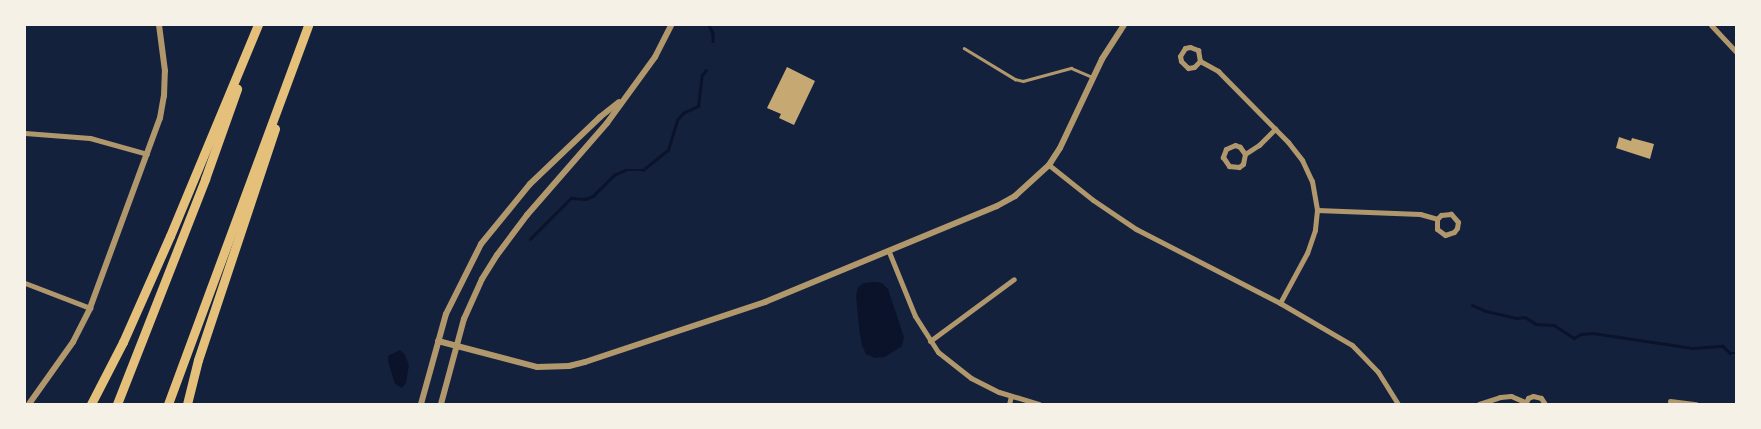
<!DOCTYPE html>
<html>
<head>
<meta charset="utf-8">
<style>
  body { margin:0 }
  #map { position:relative; width:1761px; height:429px; overflow:hidden; background:#14213d; font-family:"Sofia Sans Condensed",sans-serif }
  div>[style] { position:absolute }
  [style*='--x'] { left:calc(var(--x)*1px); top:calc(var(--y)*1px); width:calc(var(--w)*1px); rotate:calc(var(--a)*1deg) }
  .water>* { inset:0; background:#0b132b }
  .stream>* { height:2.5px; margin:-1.25px; padding:0 1.25px; transform-origin:1.25px; border-radius:1.25px; background:#0b132b }
  .building>* { inset:0; background:#c6a872 }
  .service>* { height:2.5px; margin:-1.25px; padding:0 1.25px; transform-origin:1.25px; border-radius:1.25px; background:#b1986c }
  .minor>* { height:5px; margin:-2.5px; padding:0 2.5px; transform-origin:2.5px; border-radius:2.5px; background:#b1986c }
  .tertiary>* { height:6px; margin:-3px; padding:0 3px; transform-origin:3px; border-radius:3px; background:#b1986c }
  .motorway>* { height:9px; margin:-4.5px; padding:0 4.5px; transform-origin:4.5px; border-radius:4.5px; background:#e5c07b }
  span { translate:-50% -50%; white-space:nowrap; text-align:center; line-height:1.15; -webkit-text-stroke:4.5px #f6f1e7; paint-order:stroke }
  .frame { position:absolute; inset:0; border:26px solid #f6f1e7; pointer-events:none }
</style>
</head>
<body>
<div id="map">
  <div class="water">
    <i style="clip-path:polygon(875px 282px,882px 283px,888px 289px,904px 337px,902px 346px,885px 357px,875px 358px,866px 354px,862px 346px,859px 328px,856px 296px,858px 287px,864px 283px)"></i>
    <i style="clip-path:polygon(400px 350px,405px 355px,409px 365px,406px 383px,402px 388px,395px 384px,388px 362px,388px 356px)"></i>
  </div>
  <div class="stream">
    <i style="--x:709;--y:25;--w:9;--a:63"></i>
    <i style="--x:713;--y:33;--w:8;--a:90"></i>
    <i style="--x:530;--y:239;--w:58;--a:-45"></i>
    <i style="--x:571;--y:198;--w:14;--a:4"></i>
    <i style="--x:585;--y:199;--w:9;--a:-21"></i>
    <i style="--x:593;--y:196;--w:30;--a:-45"></i>
    <i style="--x:614;--y:175;--w:12;--a:-24"></i>
    <i style="--x:625;--y:170;--w:18;--a:0"></i>
    <i style="--x:643;--y:170;--w:32;--a:-39"></i>
    <i style="--x:668;--y:150;--w:31;--a:-73"></i>
    <i style="--x:677;--y:120;--w:9;--a:-49"></i>
    <i style="--x:683;--y:113;--w:17;--a:-25"></i>
    <i style="--x:698;--y:106;--w:31;--a:-83"></i>
    <i style="--x:702;--y:75;--w:6;--a:-51"></i>
    <i style="--x:1472;--y:305;--w:15;--a:23"></i>
    <i style="--x:1486;--y:311;--w:32;--a:13"></i>
    <i style="--x:1517;--y:318;--w:8;--a:-7"></i>
    <i style="--x:1525;--y:317;--w:13;--a:32"></i>
    <i style="--x:1536;--y:324;--w:18;--a:3"></i>
    <i style="--x:1554;--y:325;--w:24;--a:33"></i>
    <i style="--x:1574;--y:338;--w:8;--a:-30"></i>
    <i style="--x:1581;--y:334;--w:12;--a:-5"></i>
    <i style="--x:1593;--y:333;--w:100;--a:8.6"></i>
    <i style="--x:1692;--y:348;--w:31;--a:-4"></i>
    <i style="--x:1723;--y:346;--w:10;--a:45"></i>
    <i style="--x:1730;--y:353;--w:6;--a:0"></i>
  </div>
  <div class="building">
    <i style="clip-path:polygon(787px 67px,815px 81px,794px 125px,779px 118px,781px 114px,767px 108px)"></i>
    <i style="clip-path:polygon(1619px 137px,1631px 141px,1632px 138px,1654px 144px,1650px 159px,1616px 148px)"></i>
  </div>
  <div class="service">
    <i style="--x:964;--y:48;--w:60;--a:31.3"></i>
    <i style="--x:1015;--y:79;--w:8;--a:14"></i>
    <i style="--x:1023;--y:81;--w:50;--a:-15.2"></i>
    <i style="--x:1071;--y:68;--w:23;--a:23"></i>
  </div>
  <div class="minor">
    <i style="--x:1711;--y:25;--w:37;--a:47"></i>
    <i style="--x:1200;--y:61;--w:8;--a:135"></i>
    <i style="--x:1194;--y:67;--w:6;--a:171"></i>
    <i style="--x:1188;--y:68;--w:10;--a:-135"></i>
    <i style="--x:1181;--y:61;--w:5;--a:-101"></i>
    <i style="--x:1180;--y:56;--w:9;--a:-58"></i>
    <i style="--x:1185;--y:48;--w:5;--a:-11"></i>
    <i style="--x:1190;--y:47;--w:9;--a:21"></i>
    <i style="--x:1198;--y:50;--w:11;--a:80"></i>
    <i style="--x:1200;--y:61;--w:21;--a:29"></i>
    <i style="--x:1218;--y:71;--w:100;--a:45.4"></i>
    <i style="--x:1288;--y:142;--w:23;--a:52"></i>
    <i style="--x:1302;--y:160;--w:23;--a:65"></i>
    <i style="--x:1312;--y:181;--w:29;--a:80"></i>
    <i style="--x:1317;--y:210;--w:20;--a:96"></i>
    <i style="--x:1315;--y:230;--w:24;--a:109"></i>
    <i style="--x:1307;--y:253;--w:57;--a:118.4"></i>
    <i style="--x:25;--y:133;--w:65;--a:4.4"></i>
    <i style="--x:90;--y:138;--w:59;--a:15.7"></i>
    <i style="--x:1245;--y:154;--w:9;--a:-126"></i>
    <i style="--x:1240;--y:147;--w:5;--a:-158"></i>
    <i style="--x:1235;--y:145;--w:10;--a:156"></i>
    <i style="--x:1226;--y:149;--w:9;--a:111"></i>
    <i style="--x:1223;--y:157;--w:11;--a:56"></i>
    <i style="--x:1229;--y:166;--w:10;--a:6"></i>
    <i style="--x:1239;--y:167;--w:5;--a:-37"></i>
    <i style="--x:1243;--y:164;--w:10;--a:-79"></i>
    <i style="--x:1245;--y:154;--w:17;--a:-33"></i>
    <i style="--x:1259;--y:145;--w:23;--a:-45"></i>
    <i style="--x:1049;--y:165;--w:56;--a:38.5"></i>
    <i style="--x:1093;--y:200;--w:52;--a:34"></i>
    <i style="--x:1136;--y:229;--w:162;--a:27.2"></i>
    <i style="--x:1280;--y:303;--w:83;--a:30.3"></i>
    <i style="--x:1352;--y:345;--w:37;--a:46"></i>
    <i style="--x:1378;--y:372;--w:38;--a:58"></i>
    <i style="--x:1317;--y:210;--w:103;--a:2.2"></i>
    <i style="--x:1420;--y:214;--w:18;--a:16"></i>
    <i style="--x:1437;--y:219;--w:10;--a:90"></i>
    <i style="--x:1437;--y:229;--w:10;--a:37"></i>
    <i style="--x:1445;--y:235;--w:9;--a:-18"></i>
    <i style="--x:1454;--y:232;--w:5;--a:-53"></i>
    <i style="--x:1457;--y:228;--w:6;--a:-81"></i>
    <i style="--x:1458;--y:222;--w:11;--a:-131"></i>
    <i style="--x:1451;--y:214;--w:10;--a:174"></i>
    <i style="--x:1441;--y:215;--w:6;--a:135"></i>
    <i style="--x:889;--y:252;--w:69;--a:67.9"></i>
    <i style="--x:915;--y:316;--w:43;--a:57.4"></i>
    <i style="--x:938;--y:352;--w:42;--a:38.2"></i>
    <i style="--x:971;--y:378;--w:31;--a:27"></i>
    <i style="--x:999;--y:392;--w:42;--a:16.7"></i>
    <i style="--x:25;--y:283;--w:70;--a:21"></i>
    <i style="--x:930;--y:341;--w:104;--a:-36.4"></i>
    <i style="--x:1670;--y:401;--w:26;--a:7"></i>
    <i style="--x:1009;--y:404;--w:8;--a:-76"></i>
    <i style="--x:1479;--y:404;--w:22;--a:-18"></i>
    <i style="--x:1500;--y:397;--w:11;--a:-5"></i>
    <i style="--x:1511;--y:396;--w:15;--a:23"></i>
    <i style="--x:1525;--y:404;--w:7;--a:-63"></i>
    <i style="--x:1528;--y:398;--w:5;--a:-22"></i>
    <i style="--x:1533;--y:396;--w:8;--a:14"></i>
    <i style="--x:1541;--y:398;--w:7;--a:56"></i>
  </div>
  <div class="tertiary">
    <i style="--x:438;--y:341;--w:102;--a:14.7"></i>
    <i style="--x:537;--y:367;--w:32;--a:-2"></i>
    <i style="--x:569;--y:366;--w:16;--a:-14"></i>
    <i style="--x:585;--y:362;--w:190;--a:-18.4"></i>
    <i style="--x:765;--y:302;--w:251;--a:-22.5"></i>
    <i style="--x:997;--y:206;--w:21;--a:-29"></i>
    <i style="--x:1015;--y:196;--w:46;--a:-42.4"></i>
    <i style="--x:1049;--y:165;--w:20;--a:-57"></i>
    <i style="--x:1060;--y:148;--w:98;--a:-64.7"></i>
    <i style="--x:1102;--y:59;--w:40;--a:-57.1"></i>
    <i style="--x:29;--y:404;--w:76;--a:-54.6"></i>
    <i style="--x:73;--y:342;--w:38;--a:-63"></i>
    <i style="--x:90;--y:308;--w:202;--a:-69.8"></i>
    <i style="--x:160;--y:118;--w:22;--a:-80"></i>
    <i style="--x:164;--y:96;--w:25;--a:-88"></i>
    <i style="--x:165;--y:71;--w:46;--a:-97.4"></i>
    <i style="--x:421;--y:404;--w:93;--a:-74.5"></i>
    <i style="--x:446;--y:314;--w:78;--a:-63.4"></i>
    <i style="--x:481;--y:244;--w:77;--a:-50.8"></i>
    <i style="--x:530;--y:184;--w:97;--a:-43.7"></i>
    <i style="--x:600;--y:117;--w:24;--a:-38"></i>
    <i style="--x:441;--y:404;--w:88;--a:-74.9"></i>
    <i style="--x:464;--y:319;--w:44;--a:-65.8"></i>
    <i style="--x:482;--y:279;--w:28;--a:-58"></i>
    <i style="--x:497;--y:255;--w:50;--a:-53.1"></i>
    <i style="--x:527;--y:215;--w:122;--a:-49"></i>
    <i style="--x:607;--y:123;--w:82;--a:-54"></i>
    <i style="--x:655;--y:57;--w:36;--a:-63"></i>
  </div>
  <div class="motorway">
    <i style="--x:91;--y:404;--w:70;--a:-62.7"></i>
    <i style="--x:123;--y:342;--w:116;--a:-66.1"></i>
    <i style="--x:170;--y:236;--w:229;--a:-67.4"></i>
    <i style="--x:117;--y:404;--w:242;--a:-68.6"></i>
    <i style="--x:205;--y:179;--w:96;--a:-70.4"></i>
    <i style="--x:168;--y:404;--w:404;--a:-69.7"></i>
    <i style="--x:187;--y:404;--w:45;--a:-76"></i>
    <i style="--x:198;--y:360;--w:244;--a:-71.6"></i>
  </div>
  <div class="frame"></div>
</div>
</body>
</html>
